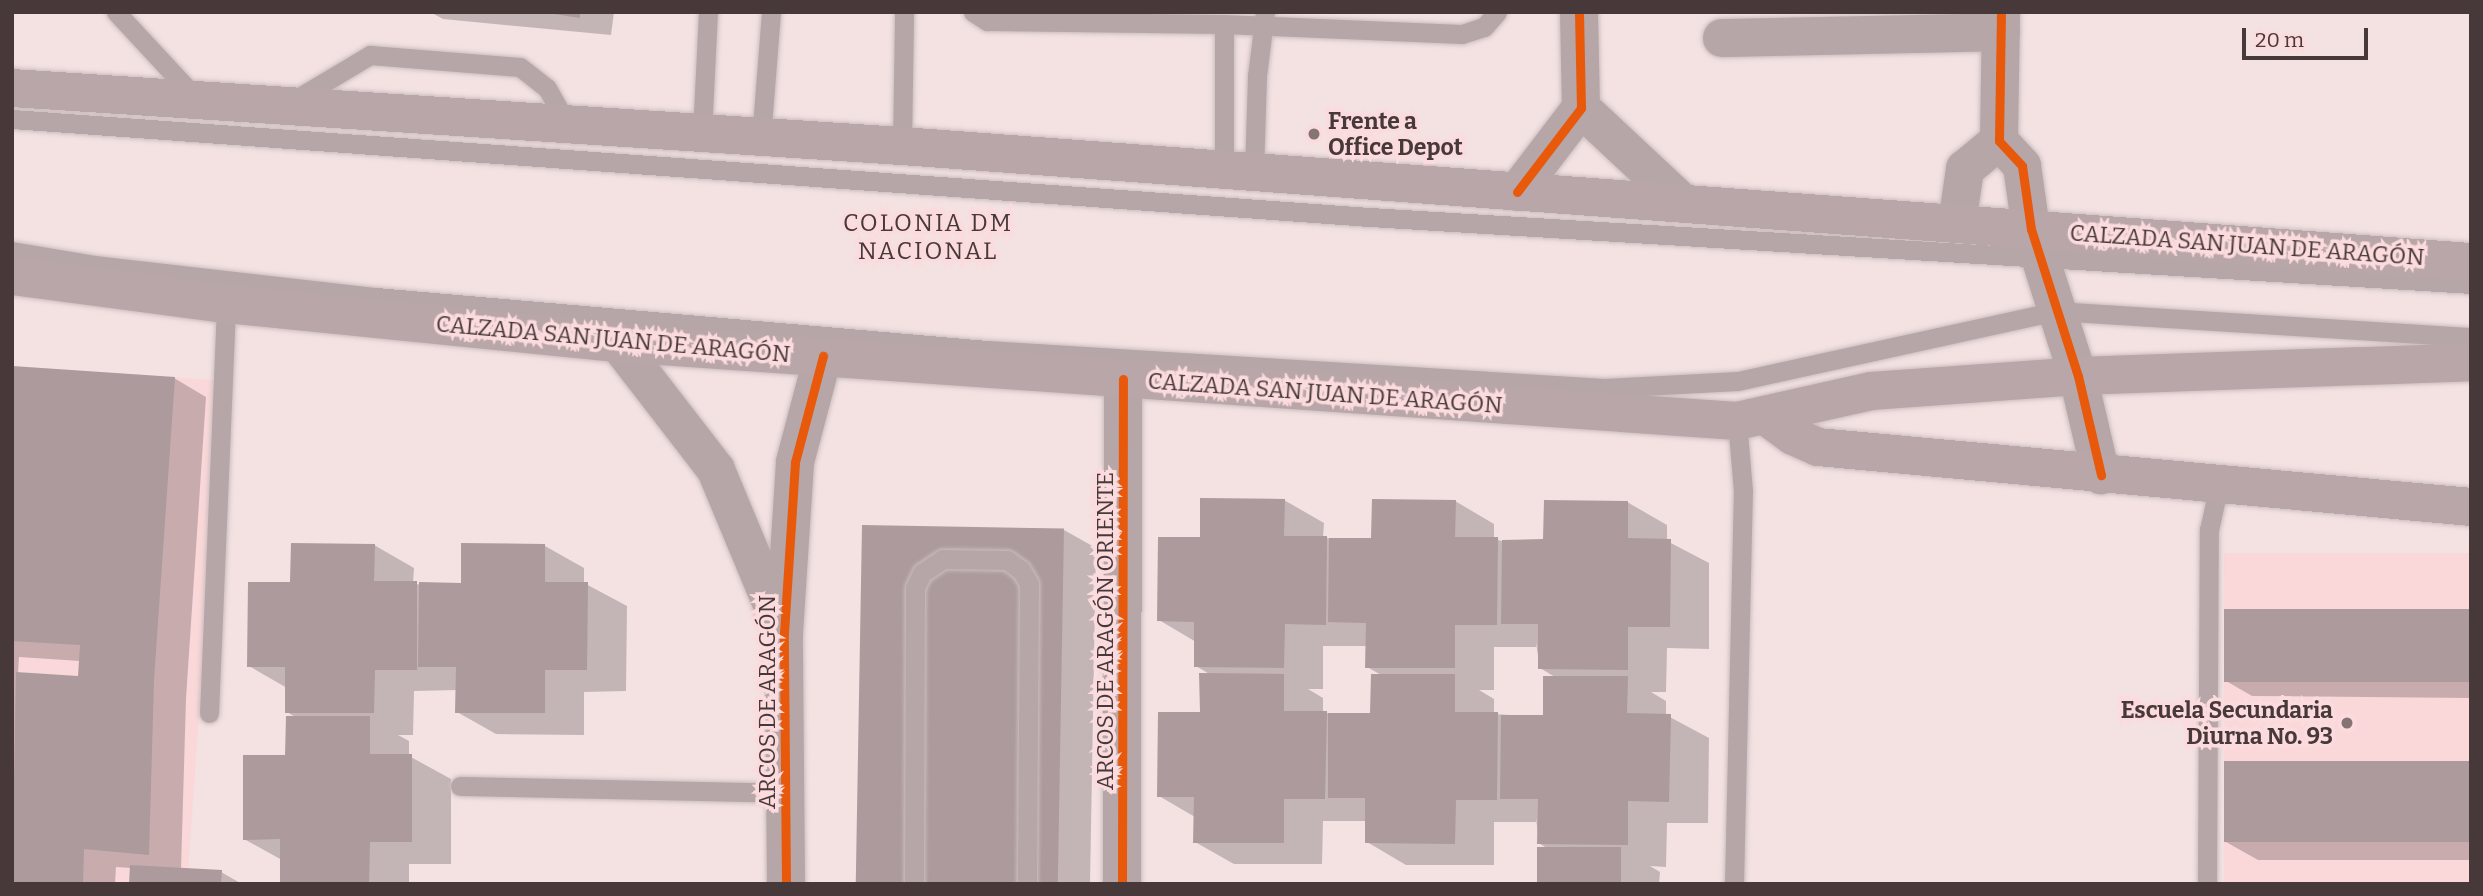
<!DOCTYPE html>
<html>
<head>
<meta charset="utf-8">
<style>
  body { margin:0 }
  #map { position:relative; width:2483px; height:896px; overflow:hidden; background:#f4e2e3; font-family:Bitter,serif }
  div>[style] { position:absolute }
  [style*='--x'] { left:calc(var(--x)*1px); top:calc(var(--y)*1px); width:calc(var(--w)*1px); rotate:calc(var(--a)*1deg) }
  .built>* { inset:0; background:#fad8d9; transform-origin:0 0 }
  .shadow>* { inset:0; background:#0003 }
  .building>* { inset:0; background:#ac9a9c; transform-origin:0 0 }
  .roads { filter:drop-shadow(0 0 2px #ccbebf) drop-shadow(0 0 2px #ccbebf) }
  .service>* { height:19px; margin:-9.5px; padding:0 9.5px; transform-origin:9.5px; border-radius:9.5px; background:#b7a6a7 }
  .minor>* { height:38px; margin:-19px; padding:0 19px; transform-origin:19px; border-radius:19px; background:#b7a6a7 }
  .primary>* { height:38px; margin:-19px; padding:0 19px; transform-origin:19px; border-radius:19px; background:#b9a6a8 }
  .cycleway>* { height:9px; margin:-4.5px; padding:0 4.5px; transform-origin:4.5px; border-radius:4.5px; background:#e8590c }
  .dots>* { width:19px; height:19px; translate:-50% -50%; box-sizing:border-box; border:4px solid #fbdbdd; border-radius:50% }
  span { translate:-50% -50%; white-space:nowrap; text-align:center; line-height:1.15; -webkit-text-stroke:7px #fbdbdd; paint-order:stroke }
  .poi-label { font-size:23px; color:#473839; font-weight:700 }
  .left { translate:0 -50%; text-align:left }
  .right { translate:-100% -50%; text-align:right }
  .street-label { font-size:23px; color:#473839 }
  .neighbourhood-label { font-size:24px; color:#473839; letter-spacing:2px }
  .frame { position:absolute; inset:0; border:14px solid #473839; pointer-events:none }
  .scale { position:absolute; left:2242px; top:28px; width:126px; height:32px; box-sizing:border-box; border:4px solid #473839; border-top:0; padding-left:9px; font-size:21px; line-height:24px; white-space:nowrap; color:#473839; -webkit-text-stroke:5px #fbdbdd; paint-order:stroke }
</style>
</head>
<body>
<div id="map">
  <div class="built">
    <i style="left:12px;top:366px;width:211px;height:518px;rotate:4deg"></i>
    <i style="left:2471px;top:553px;width:331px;height:247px;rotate:90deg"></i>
  </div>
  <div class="shadow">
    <i style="clip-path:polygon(430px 12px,614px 12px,611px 35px,443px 19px)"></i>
    <i style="clip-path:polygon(evenodd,12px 368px,174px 378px,206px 397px,186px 699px,181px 870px,221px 872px,242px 884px,131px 884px,131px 868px,116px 867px,115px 884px,12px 884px,12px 368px,19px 657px,80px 661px,79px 677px,18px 674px,19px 657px)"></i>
    <i style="clip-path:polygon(evenodd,1284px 500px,1324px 523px,1323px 538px,1373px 540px,1455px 501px,1494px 524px,1494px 539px,1502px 541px,1545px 541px,1627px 502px,1667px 525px,1667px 541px,1709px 563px,1709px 649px,1667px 648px,1666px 692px,1651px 692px,1666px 701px,1666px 715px,1709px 738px,1708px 823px,1667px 823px,1666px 867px,1650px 866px,1660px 872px,1659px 884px,1538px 884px,1548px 849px,1539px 843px,1536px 818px,1536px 822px,1494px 822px,1494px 865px,1406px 865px,1367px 842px,1367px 821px,1323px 821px,1322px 864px,1234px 864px,1195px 842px,1195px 817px,1159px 796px,1201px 714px,1211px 675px,1196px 666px,1196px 642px,1159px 620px,1202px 539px,1284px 500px,1536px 643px,1540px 668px,1555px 677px,1545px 717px,1494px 714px,1494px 699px,1479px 690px,1494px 690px,1494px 647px,1536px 647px,1536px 643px,1284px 500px,1323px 646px,1367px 646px,1367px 667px,1383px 676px,1372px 715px,1323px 713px,1323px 698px,1308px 689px,1323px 689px,1323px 646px)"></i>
    <i style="clip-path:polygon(1064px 530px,1096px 548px,1090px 884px,859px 884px)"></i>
    <i style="clip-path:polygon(374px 545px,414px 568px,413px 583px,421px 585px,463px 584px,545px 546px,584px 568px,584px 583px,627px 606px,626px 691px,584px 692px,584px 735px,496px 734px,457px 712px,457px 690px,414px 691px,413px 735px,398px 735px,409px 741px,409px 756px,451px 779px,451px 864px,409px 864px,409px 884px,282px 884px,282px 860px,244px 839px,287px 757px,297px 718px,287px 712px,287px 688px,249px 666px,292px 584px)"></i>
    <i style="clip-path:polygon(2471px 610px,2471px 698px,2252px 696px,2226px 681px)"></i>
    <i style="clip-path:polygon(2471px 763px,2471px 860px,2258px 860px,2226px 842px)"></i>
  </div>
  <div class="building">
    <i style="clip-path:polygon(541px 12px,580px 12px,580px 18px)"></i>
    <i style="clip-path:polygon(12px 366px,175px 377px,154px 680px,149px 855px,84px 849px,83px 884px,12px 884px,16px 672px,78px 676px,80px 645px,12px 641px)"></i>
    <i style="clip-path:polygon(1200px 498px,1285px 499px,1284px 536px,1327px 536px,1326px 625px,1285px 624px,1284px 668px,1194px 667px,1194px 622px,1157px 621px,1158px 537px,1200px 537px)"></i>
    <i style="clip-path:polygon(1372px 499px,1456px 500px,1455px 537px,1498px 537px,1497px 625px,1455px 625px,1455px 668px,1365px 668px,1366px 623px,1328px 622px,1329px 538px,1371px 538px)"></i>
    <i style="clip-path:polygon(1544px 500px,1628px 501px,1628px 538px,1671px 539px,1670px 627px,1628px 627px,1628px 670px,1538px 669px,1538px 624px,1501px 624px,1502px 540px,1543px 539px)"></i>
    <i style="left:862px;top:525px;width:202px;height:359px;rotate:1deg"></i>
    <i style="clip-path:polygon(291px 543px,375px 544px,374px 581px,417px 581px,417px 670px,375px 670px,374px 713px,285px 713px,285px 667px,247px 667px,248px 582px,290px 582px)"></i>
    <i style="clip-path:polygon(461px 543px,545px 544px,545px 582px,588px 582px,587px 670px,545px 670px,545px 713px,455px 713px,456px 667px,418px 667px,419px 582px,461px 583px)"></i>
    <i style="left:2224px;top:609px;width:247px;height:73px"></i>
    <i style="clip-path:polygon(1199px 673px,1284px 674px,1284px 711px,1327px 711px,1325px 799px,1284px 799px,1284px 843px,1193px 843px,1194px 797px,1157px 797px,1158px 712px,1200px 712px)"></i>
    <i style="clip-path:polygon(1371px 674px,1455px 674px,1455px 712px,1498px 712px,1497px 800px,1456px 800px,1455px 844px,1365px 843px,1365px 798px,1328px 798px,1328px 713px,1370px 713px)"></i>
    <i style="clip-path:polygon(1543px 676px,1628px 676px,1627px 713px,1671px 714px,1669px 802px,1628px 801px,1628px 845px,1537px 844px,1538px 799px,1500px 799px,1501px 715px,1543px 715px)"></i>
    <i style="clip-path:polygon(286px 716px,370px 716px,370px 754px,412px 754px,412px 842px,370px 842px,369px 884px,280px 884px,280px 839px,243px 840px,243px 755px,285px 755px)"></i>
    <i style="left:2471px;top:761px;width:81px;height:247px;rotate:90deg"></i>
    <i style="left:1537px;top:847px;width:84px;height:37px"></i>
    <i style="clip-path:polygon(130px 865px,222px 870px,221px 884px,129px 884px)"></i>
  </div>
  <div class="roads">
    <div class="service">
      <i style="--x:116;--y:12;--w:116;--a:47.1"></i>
      <i style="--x:973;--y:12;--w:17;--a:33"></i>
      <i style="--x:987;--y:21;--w:237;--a:0.7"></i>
      <i style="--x:1224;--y:24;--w:145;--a:90"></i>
      <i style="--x:1224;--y:24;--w:238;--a:2.4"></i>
      <i style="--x:1462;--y:34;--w:23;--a:-18"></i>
      <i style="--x:1484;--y:27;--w:20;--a:-49"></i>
      <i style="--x:293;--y:101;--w:90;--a:-30.9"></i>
      <i style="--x:370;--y:55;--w:150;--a:4.6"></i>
      <i style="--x:520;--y:67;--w:34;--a:38"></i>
      <i style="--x:547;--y:88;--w:41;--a:60.9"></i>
      <i style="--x:12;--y:119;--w:1362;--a:4.13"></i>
      <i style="--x:1370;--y:217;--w:1103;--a:3.48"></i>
      <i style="--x:702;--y:134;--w:122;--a:-87.2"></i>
      <i style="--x:761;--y:139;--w:127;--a:-85.5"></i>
      <i style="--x:902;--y:146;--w:134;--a:-89.1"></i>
      <i style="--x:1254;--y:172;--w:96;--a:-88.2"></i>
      <i style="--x:1257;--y:76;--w:64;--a:-82.9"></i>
      <i style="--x:12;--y:251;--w:83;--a:9.7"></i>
      <i style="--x:94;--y:265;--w:284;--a:6.5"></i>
      <i style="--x:376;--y:297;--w:613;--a:4.96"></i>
      <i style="--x:987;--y:350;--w:618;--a:3.52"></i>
      <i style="--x:1604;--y:388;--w:134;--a:-3"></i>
      <i style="--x:1738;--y:381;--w:327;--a:-12.4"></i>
      <i style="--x:2057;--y:311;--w:415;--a:3.6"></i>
      <i style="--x:209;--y:713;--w:409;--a:-87.6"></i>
      <i style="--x:460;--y:786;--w:326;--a:1.2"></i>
      <i style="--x:914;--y:884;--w:296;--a:-89.8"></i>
      <i style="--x:915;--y:588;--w:17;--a:-65"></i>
      <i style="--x:922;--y:573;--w:25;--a:-34"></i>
      <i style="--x:943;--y:559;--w:64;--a:0.9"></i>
      <i style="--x:1007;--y:560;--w:17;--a:36"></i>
      <i style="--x:1021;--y:570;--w:16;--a:60"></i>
      <i style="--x:1029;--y:584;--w:300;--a:90.4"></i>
      <i style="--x:1734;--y:884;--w:393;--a:-88.7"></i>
      <i style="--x:1743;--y:491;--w:70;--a:-94.9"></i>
      <i style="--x:2207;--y:884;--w:354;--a:-89.7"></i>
      <i style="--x:2209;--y:530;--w:46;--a:-77.5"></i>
    </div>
    <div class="minor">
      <i style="--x:2001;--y:12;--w:129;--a:90.9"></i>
      <i style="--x:1999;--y:141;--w:34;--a:47"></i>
      <i style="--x:2022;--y:166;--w:64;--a:81.9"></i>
      <i style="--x:2031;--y:229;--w:154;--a:72.3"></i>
      <i style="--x:2078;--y:376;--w:102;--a:76.9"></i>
      <i style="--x:1722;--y:38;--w:279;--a:-1.2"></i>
      <i style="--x:1581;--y:108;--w:139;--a:43"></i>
      <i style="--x:1517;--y:192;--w:106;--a:-52.7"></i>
      <i style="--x:1581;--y:108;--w:96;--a:-91.2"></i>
      <i style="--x:1957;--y:224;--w:56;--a:-81.7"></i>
      <i style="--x:1965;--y:169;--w:44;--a:-39.5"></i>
      <i style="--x:618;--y:343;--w:160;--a:52.3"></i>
      <i style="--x:716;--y:470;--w:167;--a:67.4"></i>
      <i style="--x:786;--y:884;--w:251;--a:-90.5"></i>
      <i style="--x:784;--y:633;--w:171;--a:-86.3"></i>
      <i style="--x:795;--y:462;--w:110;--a:-75.2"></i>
      <i style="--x:1122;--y:884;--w:505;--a:-89.89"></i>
    </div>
    <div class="primary">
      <i style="--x:12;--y:88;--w:892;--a:3.73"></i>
      <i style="--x:902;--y:146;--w:1573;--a:4.23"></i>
      <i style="--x:12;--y:276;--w:216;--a:7.5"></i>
      <i style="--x:226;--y:304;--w:394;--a:5.7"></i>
      <i style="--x:618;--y:343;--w:1122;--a:3.99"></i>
      <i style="--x:1737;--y:421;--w:137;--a:-12.6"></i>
      <i style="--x:1871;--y:391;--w:208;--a:-4.1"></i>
      <i style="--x:2078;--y:376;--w:393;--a:-2"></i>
      <i style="--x:1767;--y:417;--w:32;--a:36"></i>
      <i style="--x:1793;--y:436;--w:27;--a:24"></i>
      <i style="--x:1818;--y:447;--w:656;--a:5.25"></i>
    </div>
  </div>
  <div class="cycleway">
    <i style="--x:2001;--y:12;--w:129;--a:90.9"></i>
    <i style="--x:1999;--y:141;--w:34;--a:47"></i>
    <i style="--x:2022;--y:166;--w:64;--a:81.9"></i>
    <i style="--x:2031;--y:229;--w:154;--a:72.3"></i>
    <i style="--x:2078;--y:376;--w:102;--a:76.9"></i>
    <i style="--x:1517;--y:192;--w:106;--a:-52.7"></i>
    <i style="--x:1581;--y:108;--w:96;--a:-91.2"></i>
    <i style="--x:786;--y:884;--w:251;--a:-90.5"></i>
    <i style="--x:784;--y:633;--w:171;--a:-86.3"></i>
    <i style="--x:795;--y:462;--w:110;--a:-75.2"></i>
    <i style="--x:1122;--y:884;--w:505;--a:-89.89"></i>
  </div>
  <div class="dots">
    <i style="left:1314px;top:134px;background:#847474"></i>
    <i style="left:2347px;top:723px;background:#847474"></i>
  </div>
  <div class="poi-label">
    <span class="left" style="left:1328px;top:134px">Frente a<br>Office Depot</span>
    <span class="right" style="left:2333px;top:723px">Escuela Secundaria<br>Diurna No. 93</span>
  </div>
  <div class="street-label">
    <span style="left:2247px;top:245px;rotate:4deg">CALZADA SAN JUAN DE ARAGÓN</span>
    <span style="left:613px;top:339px;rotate:5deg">CALZADA SAN JUAN DE ARAGÓN</span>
    <span style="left:1325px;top:393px;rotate:4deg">CALZADA SAN JUAN DE ARAGÓN</span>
    <span style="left:1105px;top:631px;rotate:-90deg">ARCOS DE ARAGÓN ORIENTE</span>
    <span style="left:767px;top:702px;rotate:-90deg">ARCOS DE ARAGÓN</span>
  </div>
  <div class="neighbourhood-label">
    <span style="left:928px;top:238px">COLONIA DM<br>NACIONAL</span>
  </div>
  <div class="frame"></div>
  <div class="scale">20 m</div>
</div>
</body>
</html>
